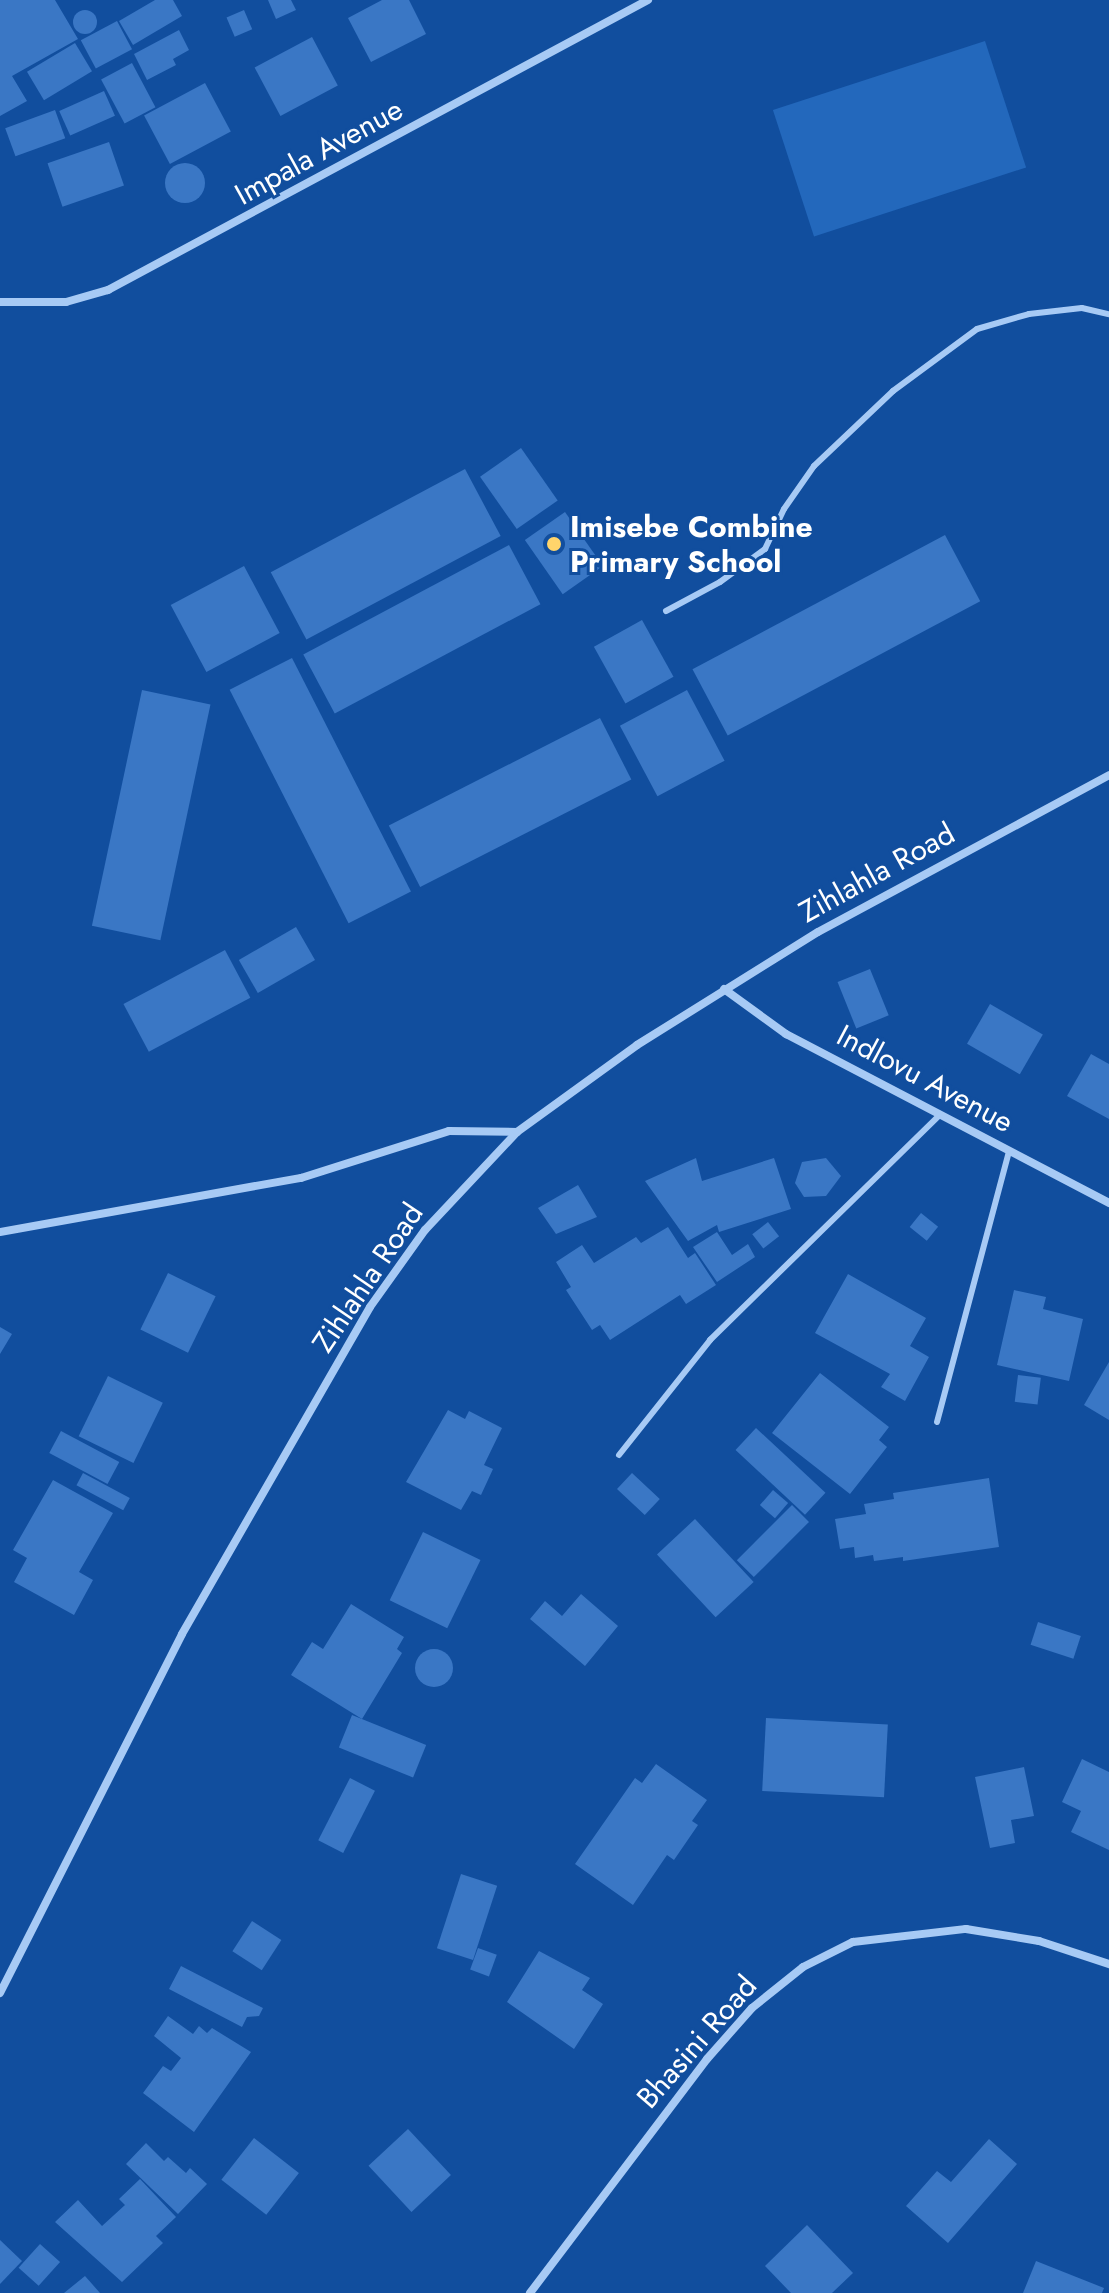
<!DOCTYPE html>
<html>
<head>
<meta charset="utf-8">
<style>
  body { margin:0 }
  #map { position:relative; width:1109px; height:2293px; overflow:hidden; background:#114e9e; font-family:Jost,sans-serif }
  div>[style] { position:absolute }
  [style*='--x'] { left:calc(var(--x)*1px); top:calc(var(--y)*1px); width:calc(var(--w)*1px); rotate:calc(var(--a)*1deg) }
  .green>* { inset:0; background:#2368bc; transform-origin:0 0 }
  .building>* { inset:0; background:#3a77c5; transform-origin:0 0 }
  .round { border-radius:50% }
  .service>* { height:6px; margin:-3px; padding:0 3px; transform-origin:3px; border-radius:3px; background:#a7caf5 }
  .minor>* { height:8px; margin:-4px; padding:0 4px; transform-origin:4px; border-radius:4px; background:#a7caf5 }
  .dots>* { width:22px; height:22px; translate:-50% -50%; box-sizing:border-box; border:4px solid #114e9e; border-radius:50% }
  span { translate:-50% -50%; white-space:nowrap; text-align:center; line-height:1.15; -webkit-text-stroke:6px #114e9e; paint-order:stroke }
  .street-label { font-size:30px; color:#fff }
  .poi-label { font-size:30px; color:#fff; font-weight:700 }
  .left { translate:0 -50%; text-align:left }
</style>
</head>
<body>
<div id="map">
  <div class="green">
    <i style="left:985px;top:41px;width:133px;height:223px;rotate:72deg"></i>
  </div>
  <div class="building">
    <i style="clip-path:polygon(0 0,55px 0,78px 39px,12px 76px,27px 101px,0 116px)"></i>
    <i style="clip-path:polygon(155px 0,173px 0,182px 16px,133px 45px,119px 21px)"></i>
    <i style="clip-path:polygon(268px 0,291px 0,296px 10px,276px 19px)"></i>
    <i style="clip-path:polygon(382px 0,409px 0,426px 34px,371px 62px,348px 18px)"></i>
    <i style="left:244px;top:10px;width:21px;height:19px;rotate:67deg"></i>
    <i class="round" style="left:73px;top:10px;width:24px;height:24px"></i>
    <i style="left:117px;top:21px;width:32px;height:41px;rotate:62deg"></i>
    <i style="clip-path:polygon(179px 30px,189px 50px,173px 59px,176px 65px,147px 80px,134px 54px)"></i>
    <i style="left:312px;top:37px;width:55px;height:65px;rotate:62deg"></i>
    <i style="left:75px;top:43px;width:33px;height:56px;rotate:59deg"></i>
    <i style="left:132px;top:63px;width:50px;height:35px;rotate:62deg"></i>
    <i style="left:205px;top:83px;width:55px;height:69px;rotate:62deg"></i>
    <i style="left:104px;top:91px;width:27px;height:49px;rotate:66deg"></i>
    <i style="left:55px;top:110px;width:30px;height:53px;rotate:70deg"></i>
    <i style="left:109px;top:142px;width:46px;height:65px;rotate:71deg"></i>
    <i class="round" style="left:165px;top:163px;width:40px;height:40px"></i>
    <i style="left:521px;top:448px;width:64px;height:50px;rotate:55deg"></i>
    <i style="left:465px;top:469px;width:76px;height:220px;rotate:62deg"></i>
    <i style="left:565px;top:512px;width:66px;height:49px;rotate:55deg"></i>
    <i style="left:945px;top:535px;width:75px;height:286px;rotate:62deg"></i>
    <i style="left:509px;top:545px;width:67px;height:233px;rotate:62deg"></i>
    <i style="left:244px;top:566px;width:76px;height:83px;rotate:62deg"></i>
    <i style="left:642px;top:620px;width:65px;height:55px;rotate:61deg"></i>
    <i style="left:292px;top:658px;width:262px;height:70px;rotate:63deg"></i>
    <i style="left:142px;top:690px;width:70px;height:241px;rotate:12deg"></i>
    <i style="left:687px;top:690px;width:80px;height:76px;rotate:62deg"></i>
    <i style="left:600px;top:718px;width:69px;height:237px;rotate:63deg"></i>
    <i style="left:296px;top:927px;width:38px;height:66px;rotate:60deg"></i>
    <i style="left:225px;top:950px;width:54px;height:115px;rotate:62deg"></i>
    <i style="left:870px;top:969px;width:50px;height:35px;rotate:68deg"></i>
    <i style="left:990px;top:1004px;width:61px;height:46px;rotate:30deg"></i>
    <i style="clip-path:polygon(1091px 1054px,1109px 1064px,1109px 1119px,1067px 1096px)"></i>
    <i style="clip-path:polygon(696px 1158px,702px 1181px,774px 1158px,791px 1209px,719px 1232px,717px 1225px,688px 1241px,645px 1181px)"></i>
    <i style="clip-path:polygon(826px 1158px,841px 1176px,826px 1196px,804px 1197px,795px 1183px,802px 1162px)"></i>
    <i style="clip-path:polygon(578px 1185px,597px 1217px,556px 1234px,538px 1208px)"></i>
    <i style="left:921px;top:1213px;width:22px;height:18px;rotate:39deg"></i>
    <i style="left:768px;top:1222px;width:18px;height:20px;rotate:52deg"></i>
    <i style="clip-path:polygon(668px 1227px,688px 1258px,695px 1253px,716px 1285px,686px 1304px,680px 1295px,610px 1340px,600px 1325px,592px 1330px,566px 1290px,571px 1287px,556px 1262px,582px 1245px,594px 1263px,636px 1237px,641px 1243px)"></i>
    <i style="clip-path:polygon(717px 1232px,732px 1255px,748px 1244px,755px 1257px,717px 1282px,693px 1247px)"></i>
    <i style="left:168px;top:1273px;width:53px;height:63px;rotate:26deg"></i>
    <i style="clip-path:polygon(848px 1274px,926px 1318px,910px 1346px,929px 1357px,905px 1401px,881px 1387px,890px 1374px,815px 1333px)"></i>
    <i style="clip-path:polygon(1014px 1290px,1046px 1297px,1043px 1309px,1083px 1319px,1069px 1381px,997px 1365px)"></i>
    <i style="clip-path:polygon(0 1327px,12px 1334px,0 1354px)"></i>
    <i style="clip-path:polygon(1109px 1362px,1109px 1420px,1084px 1405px)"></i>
    <i style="clip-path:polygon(820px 1373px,889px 1427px,879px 1440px,887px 1447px,850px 1494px,772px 1433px)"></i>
    <i style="left:1018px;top:1375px;width:23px;height:27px;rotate:7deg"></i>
    <i style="left:108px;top:1376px;width:61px;height:67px;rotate:26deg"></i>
    <i style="clip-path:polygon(448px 1410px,465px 1419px,469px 1411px,502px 1428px,484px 1465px,493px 1469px,481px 1495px,472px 1491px,461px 1510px,406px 1482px)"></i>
    <i style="left:756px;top:1428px;width:95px;height:30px;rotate:43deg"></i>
    <i style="left:61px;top:1431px;width:66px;height:25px;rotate:28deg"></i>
    <i style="left:83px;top:1473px;width:53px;height:14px;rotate:28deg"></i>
    <i style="left:632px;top:1473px;width:38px;height:22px;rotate:43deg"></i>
    <i style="clip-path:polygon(989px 1478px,999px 1547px,903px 1561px,903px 1557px,874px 1561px,873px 1555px,855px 1558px,854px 1547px,840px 1549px,835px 1519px,866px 1514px,864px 1504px,894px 1499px,893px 1493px)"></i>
    <i style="clip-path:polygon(53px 1480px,113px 1513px,79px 1572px,93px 1580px,74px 1615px,14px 1582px,27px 1558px,13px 1550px)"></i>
    <i style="left:773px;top:1490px;width:20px;height:20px;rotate:41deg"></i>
    <i style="left:792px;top:1505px;width:24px;height:78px;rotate:45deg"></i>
    <i style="left:695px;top:1519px;width:86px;height:52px;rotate:47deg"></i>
    <i style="left:423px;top:1532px;width:64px;height:76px;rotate:26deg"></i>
    <i style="clip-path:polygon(581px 1594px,618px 1626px,585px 1666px,530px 1619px,545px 1601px,562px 1616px)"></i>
    <i style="clip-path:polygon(351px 1604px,404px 1637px,397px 1649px,402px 1653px,362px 1719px,291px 1675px,312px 1642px,323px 1649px)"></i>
    <i style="left:1038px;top:1622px;width:45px;height:24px;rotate:18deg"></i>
    <i class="round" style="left:415px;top:1649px;width:38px;height:38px"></i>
    <i style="left:352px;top:1715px;width:80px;height:35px;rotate:22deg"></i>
    <i style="left:766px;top:1718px;width:122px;height:73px;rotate:3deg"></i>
    <i style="clip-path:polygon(1082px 1759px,1109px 1772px,1109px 1850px,1071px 1832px,1081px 1811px,1062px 1802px)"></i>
    <i style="clip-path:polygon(656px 1764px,707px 1800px,692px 1821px,698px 1825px,674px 1860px,667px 1855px,633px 1905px,575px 1864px,635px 1778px,642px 1783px)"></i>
    <i style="clip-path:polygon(1024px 1767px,1034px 1816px,1011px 1820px,1015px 1843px,990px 1848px,975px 1777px)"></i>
    <i style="left:350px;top:1778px;width:28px;height:70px;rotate:27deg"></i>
    <i style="left:461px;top:1874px;width:38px;height:78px;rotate:18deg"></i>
    <i style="left:252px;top:1921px;width:35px;height:36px;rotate:33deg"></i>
    <i style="left:478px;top:1948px;width:20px;height:23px;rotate:20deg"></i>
    <i style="clip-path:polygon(539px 1951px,590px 1978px,582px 1990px,603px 2004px,574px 2049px,507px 2002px)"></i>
    <i style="clip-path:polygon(181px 1966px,263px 2008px,259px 2016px,247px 2017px,242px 2027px,169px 1989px)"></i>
    <i style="clip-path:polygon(168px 2016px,193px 2034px,199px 2026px,207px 2033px,212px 2028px,251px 2052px,194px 2132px,143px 2093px,163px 2066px,171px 2071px,181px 2058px,154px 2036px)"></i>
    <i style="left:408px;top:2129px;width:63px;height:54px;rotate:47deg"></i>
    <i style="left:254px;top:2138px;width:57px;height:53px;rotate:38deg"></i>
    <i style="clip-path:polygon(989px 2139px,1017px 2164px,948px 2243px,906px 2206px,937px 2171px,951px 2182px)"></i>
    <i style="clip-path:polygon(146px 2143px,164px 2161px,168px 2157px,186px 2173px,190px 2168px,207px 2184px,178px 2214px,126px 2164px)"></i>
    <i style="clip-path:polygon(140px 2179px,176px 2217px,156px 2236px,163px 2243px,122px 2282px,55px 2222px,78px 2200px,102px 2226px,125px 2205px,119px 2199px)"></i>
    <i style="clip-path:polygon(807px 2225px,853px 2273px,832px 2293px,791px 2293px,765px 2266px)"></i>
    <i style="clip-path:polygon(0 2240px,22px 2261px,0 2284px)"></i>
    <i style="left:40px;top:2244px;width:27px;height:32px;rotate:42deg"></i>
    <i style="clip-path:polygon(1036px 2261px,1104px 2288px,1102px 2293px,1023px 2293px)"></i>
    <i style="clip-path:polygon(85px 2276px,100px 2293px,64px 2293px)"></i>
  </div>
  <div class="service">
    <i style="--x:666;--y:611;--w:61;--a:-28.2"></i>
    <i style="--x:720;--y:582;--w:56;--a:-36.3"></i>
    <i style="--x:765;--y:549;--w:44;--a:-64.6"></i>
    <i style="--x:784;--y:509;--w:52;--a:-55.1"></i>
    <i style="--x:814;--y:466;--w:109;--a:-43.5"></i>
    <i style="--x:893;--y:391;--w:104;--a:-36.4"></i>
    <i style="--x:977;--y:329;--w:54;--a:-16.1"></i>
    <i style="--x:1029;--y:314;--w:53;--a:-6.5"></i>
    <i style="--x:1082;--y:308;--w:28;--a:13"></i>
    <i style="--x:937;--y:1422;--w:280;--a:-75.1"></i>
    <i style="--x:619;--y:1455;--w:147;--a:-51.6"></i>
    <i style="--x:710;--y:1340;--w:322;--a:-44.4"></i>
  </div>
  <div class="minor">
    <i style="--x:0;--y:302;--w:66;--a:0"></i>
    <i style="--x:66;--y:302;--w:44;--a:-15.9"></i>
    <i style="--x:108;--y:290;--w:613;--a:-28.24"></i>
    <i style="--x:724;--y:989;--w:77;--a:36"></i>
    <i style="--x:786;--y:1034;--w:365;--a:27.6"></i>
    <i style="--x:0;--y:1232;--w:306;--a:-10.2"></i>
    <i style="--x:301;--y:1178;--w:155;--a:-17.6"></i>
    <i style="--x:449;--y:1131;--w:68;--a:0.8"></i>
    <i style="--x:0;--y:1993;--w:402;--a:-63.1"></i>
    <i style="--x:182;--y:1634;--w:377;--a:-60.1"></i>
    <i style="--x:370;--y:1307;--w:95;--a:-54.5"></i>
    <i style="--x:425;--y:1230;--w:134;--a:-46.8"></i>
    <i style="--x:517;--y:1132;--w:148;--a:-35.9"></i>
    <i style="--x:637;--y:1045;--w:213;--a:-32"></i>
    <i style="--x:818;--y:932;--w:331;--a:-28.3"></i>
    <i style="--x:530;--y:2293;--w:293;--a:-52.9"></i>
    <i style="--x:707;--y:2059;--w:68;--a:-48.6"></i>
    <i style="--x:752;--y:2008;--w:65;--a:-38.8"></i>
    <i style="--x:803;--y:1967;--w:56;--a:-26.6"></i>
    <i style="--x:853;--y:1942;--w:114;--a:-6.6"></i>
    <i style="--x:966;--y:1929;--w:74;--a:9.3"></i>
    <i style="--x:1039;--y:1941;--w:74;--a:18.2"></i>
  </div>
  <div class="dots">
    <i style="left:554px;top:544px;background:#ffd46b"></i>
  </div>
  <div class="street-label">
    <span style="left:319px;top:152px;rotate:-29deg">Impala Avenue</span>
    <span style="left:877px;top:873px;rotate:-29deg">Zihlahla Road</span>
    <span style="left:925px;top:1079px;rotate:28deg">Indlovu Avenue</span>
    <span style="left:368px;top:1278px;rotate:-56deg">Zihlahla Road</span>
    <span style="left:697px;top:2042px;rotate:-49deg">Bhasini Road</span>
  </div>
  <div class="poi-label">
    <span class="left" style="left:570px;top:544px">Imisebe Combine<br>Primary School</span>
  </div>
</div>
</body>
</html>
